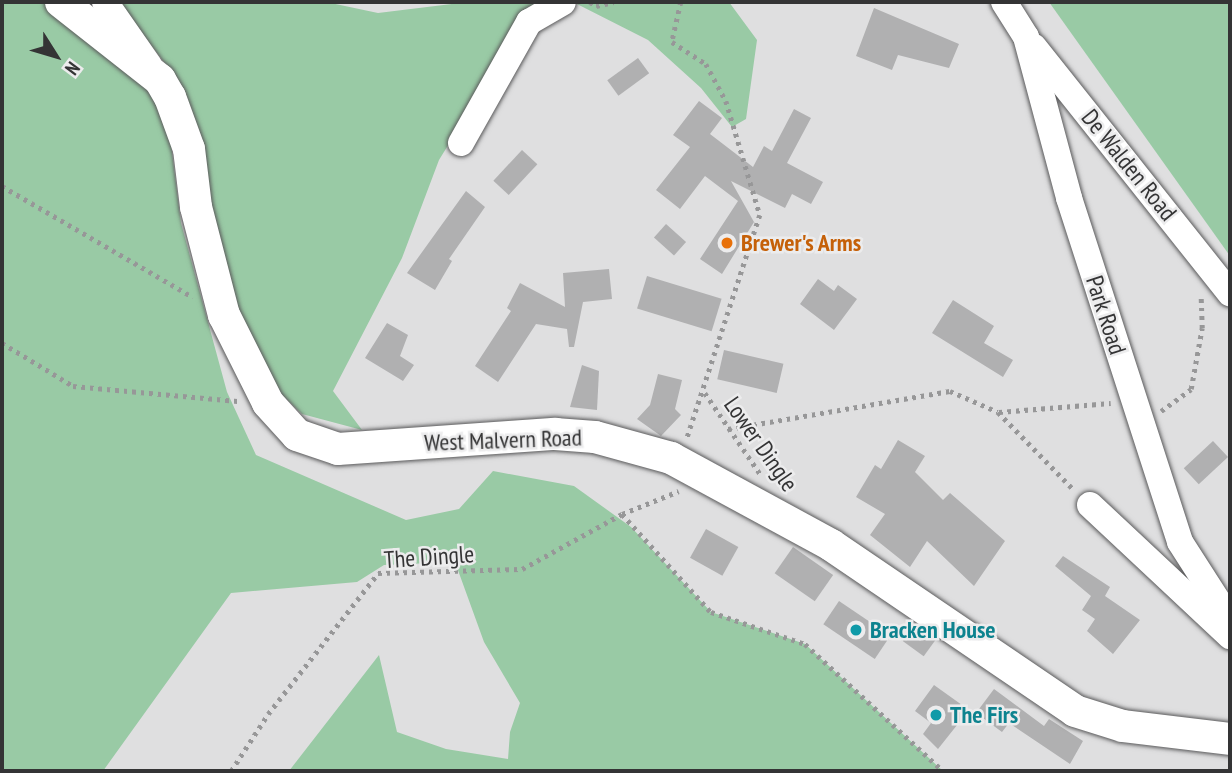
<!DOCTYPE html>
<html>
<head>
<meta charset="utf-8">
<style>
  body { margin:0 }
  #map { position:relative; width:1232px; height:773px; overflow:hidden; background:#dfdfe0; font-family:"PT Sans Narrow",sans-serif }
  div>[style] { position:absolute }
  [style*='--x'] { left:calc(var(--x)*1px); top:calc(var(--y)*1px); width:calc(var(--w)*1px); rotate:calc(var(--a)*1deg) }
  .green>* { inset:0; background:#99caa5 }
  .building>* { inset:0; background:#b0b0b1; transform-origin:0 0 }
  .path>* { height:4.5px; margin-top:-2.25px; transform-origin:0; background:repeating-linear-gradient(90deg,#979798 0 3.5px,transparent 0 8.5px) }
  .roads { filter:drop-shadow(0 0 2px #5a5a5b) drop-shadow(0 0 2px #5a5a5b) }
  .minor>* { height:26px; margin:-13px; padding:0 13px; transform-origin:13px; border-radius:13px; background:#fff }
  .major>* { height:32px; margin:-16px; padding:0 16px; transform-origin:16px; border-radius:16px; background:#fff }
  .dots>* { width:19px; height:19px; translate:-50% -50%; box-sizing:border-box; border:4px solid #ececed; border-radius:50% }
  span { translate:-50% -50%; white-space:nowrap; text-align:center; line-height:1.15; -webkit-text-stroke:5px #ececed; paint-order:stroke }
  .street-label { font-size:24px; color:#343435 }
  .food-label { font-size:24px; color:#c56008; font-weight:700 }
  .left { translate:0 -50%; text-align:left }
  .culture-label { font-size:24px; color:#0d838f; font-weight:700 }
  .frame { position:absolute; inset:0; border:4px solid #343435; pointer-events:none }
  .north { position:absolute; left:21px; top:21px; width:70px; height:70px; -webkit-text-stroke:5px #ececed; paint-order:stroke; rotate:127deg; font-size:19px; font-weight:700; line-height:28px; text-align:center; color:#343435 }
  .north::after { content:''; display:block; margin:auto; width:24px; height:32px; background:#343435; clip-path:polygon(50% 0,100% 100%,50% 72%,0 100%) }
</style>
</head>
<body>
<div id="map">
  <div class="green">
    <i style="clip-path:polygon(2px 2px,43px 2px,127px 65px,167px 113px,181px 223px,227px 392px,256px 455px,406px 520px,459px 509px,493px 471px,574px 486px,631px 527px,711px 612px,805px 644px,943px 771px,289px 771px,379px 655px,397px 732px,446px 749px,508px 759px,510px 732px,520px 703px,484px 642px,455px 562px,384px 565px,357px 582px,231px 593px,103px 771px,2px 771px)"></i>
    <i style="clip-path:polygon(118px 2px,326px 2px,378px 13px,468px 2px,729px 2px,757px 40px,746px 119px,732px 127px,701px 88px,648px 40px,573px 2px,525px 20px,439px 160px,402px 258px,333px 391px,362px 430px,302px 414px,276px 389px,232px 306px,174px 75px)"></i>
    <i style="clip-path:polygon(1049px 2px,1230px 2px,1230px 256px)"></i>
  </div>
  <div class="building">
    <i style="clip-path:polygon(874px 8px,959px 44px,949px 68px,898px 55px,892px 70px,856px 56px)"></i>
    <i style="left:638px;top:58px;width:19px;height:38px;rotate:54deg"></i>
    <i style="clip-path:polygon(699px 101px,722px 118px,710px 134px,753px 167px,764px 146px,772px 151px,794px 109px,811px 118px,787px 163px,823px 182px,811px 204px,792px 194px,785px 208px,731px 181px,754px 222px,722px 274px,700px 259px,738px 201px,705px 176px,680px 209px,656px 190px,690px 147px,673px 135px)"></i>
    <i style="left:522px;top:150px;width:21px;height:42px;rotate:43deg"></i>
    <i style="clip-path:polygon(466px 191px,485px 207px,449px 259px,452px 261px,435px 290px,407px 273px)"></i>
    <i style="left:666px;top:224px;width:27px;height:18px;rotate:42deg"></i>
    <i style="clip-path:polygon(609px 269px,612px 299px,583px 302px,574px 347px,569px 347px,567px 329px,536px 324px,498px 382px,475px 366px,511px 311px,507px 308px,520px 283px,565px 307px,563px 273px)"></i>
    <i style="left:647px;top:276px;width:78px;height:34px;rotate:17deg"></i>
    <i style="clip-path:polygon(818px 279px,834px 291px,838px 285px,857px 299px,834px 330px,800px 304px)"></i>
    <i style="clip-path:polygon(953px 300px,994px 326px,984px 343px,1013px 360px,1003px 377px,932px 333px)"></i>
    <i style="clip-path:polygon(387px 323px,408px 335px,400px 356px,414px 365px,403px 381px,365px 358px)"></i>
    <i style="left:724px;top:350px;width:61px;height:30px;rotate:13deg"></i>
    <i style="clip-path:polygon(582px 365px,599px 371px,597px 410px,570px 407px)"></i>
    <i style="clip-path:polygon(658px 374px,682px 380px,675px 409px,681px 415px,661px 436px,637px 419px,650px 405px)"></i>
    <i style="clip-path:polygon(898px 440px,925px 456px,915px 472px,943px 500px,950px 493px,1005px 541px,974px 586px,927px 541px,910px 567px,870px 535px,885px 514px,856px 497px,875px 465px,881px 469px)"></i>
    <i style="left:1213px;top:441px;width:22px;height:40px;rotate:47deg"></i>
    <i style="left:706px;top:529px;width:37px;height:33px;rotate:29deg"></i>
    <i style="left:793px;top:547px;width:49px;height:32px;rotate:35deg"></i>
    <i style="clip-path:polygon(1063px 556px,1110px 587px,1105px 596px,1140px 620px,1113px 654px,1087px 631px,1095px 619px,1082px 610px,1091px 596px,1055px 566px)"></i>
    <i style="left:839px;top:601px;width:62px;height:28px;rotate:34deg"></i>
    <i style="left:915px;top:624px;width:26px;height:21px;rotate:36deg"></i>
    <i style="clip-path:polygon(934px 685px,969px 710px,938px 749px,923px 734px,931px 723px,915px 711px)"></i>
    <i style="clip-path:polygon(994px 689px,1044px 726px,1049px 719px,1083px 741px,1070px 764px,1009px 723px,1002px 732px,976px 713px)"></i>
  </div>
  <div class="path">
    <i style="--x:590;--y:2;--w:7;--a:34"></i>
    <i style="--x:596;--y:6;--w:18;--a:-13"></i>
    <i style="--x:681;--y:2;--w:41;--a:102.7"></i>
    <i style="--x:672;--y:42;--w:40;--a:32.9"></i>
    <i style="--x:706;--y:64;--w:42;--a:61.6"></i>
    <i style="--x:726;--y:101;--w:119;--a:73.4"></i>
    <i style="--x:760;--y:215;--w:235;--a:108.1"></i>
    <i style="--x:2;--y:186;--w:221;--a:30.2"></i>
    <i style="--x:2;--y:343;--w:83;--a:31.2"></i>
    <i style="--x:73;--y:386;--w:165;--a:5.2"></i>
    <i style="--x:705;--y:393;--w:99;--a:55.7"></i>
    <i style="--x:1161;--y:411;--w:37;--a:-36"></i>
    <i style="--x:1191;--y:389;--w:62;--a:-79.8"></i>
    <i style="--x:1202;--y:328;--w:31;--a:-92"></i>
    <i style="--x:999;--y:412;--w:112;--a:-4.6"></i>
    <i style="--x:728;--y:429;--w:225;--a:-9.7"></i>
    <i style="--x:950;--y:391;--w:52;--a:23.6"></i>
    <i style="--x:998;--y:412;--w:109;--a:45.7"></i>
    <i style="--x:622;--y:514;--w:132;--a:47.8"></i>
    <i style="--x:711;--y:612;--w:99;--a:18.8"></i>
    <i style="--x:805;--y:644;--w:188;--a:42.6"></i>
    <i style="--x:231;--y:771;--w:68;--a:-57"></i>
    <i style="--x:268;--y:714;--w:179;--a:-52"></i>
    <i style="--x:378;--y:573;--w:144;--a:-1.6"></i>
    <i style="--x:522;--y:569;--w:114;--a:-28.8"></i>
    <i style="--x:622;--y:514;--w:61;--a:-22"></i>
  </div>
  <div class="roads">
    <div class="minor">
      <i style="--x:105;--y:2;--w:77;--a:55.1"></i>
      <i style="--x:1004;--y:2;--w:41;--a:57.8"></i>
      <i style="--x:1026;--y:37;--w:167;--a:75"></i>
      <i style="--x:1069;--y:198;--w:361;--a:72.1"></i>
      <i style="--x:1180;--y:542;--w:93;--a:57.3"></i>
      <i style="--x:1034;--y:47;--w:315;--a:51.5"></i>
      <i style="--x:461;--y:143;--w:139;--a:-60.7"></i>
      <i style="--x:529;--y:22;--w:39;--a:-30"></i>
      <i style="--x:1090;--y:505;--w:192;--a:43.1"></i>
    </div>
    <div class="major">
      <i style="--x:61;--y:2;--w:126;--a:38.2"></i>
      <i style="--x:160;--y:80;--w:20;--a:60"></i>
      <i style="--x:170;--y:97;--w:55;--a:69.9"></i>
      <i style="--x:189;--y:149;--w:58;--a:83.1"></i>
      <i style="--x:196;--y:207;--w:112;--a:75.5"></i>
      <i style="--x:224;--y:315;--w:98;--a:63.4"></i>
      <i style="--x:268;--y:403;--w:43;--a:47.8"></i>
      <i style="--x:297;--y:435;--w:43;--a:18.9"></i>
      <i style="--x:338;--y:449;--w:218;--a:-4"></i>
      <i style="--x:555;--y:434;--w:40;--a:4.3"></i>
      <i style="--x:595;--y:437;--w:79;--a:15.4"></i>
      <i style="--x:671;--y:458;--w:182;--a:28.5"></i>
      <i style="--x:831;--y:545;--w:295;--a:34.2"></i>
      <i style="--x:1075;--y:711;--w:50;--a:17.4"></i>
      <i style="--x:1123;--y:726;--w:108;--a:6.9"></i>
    </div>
  </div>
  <div class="dots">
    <i style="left:727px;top:243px;background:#e8710a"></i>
    <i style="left:856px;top:630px;background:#0f9aa8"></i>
    <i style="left:936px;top:715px;background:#0f9aa8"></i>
  </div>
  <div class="street-label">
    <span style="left:1129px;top:165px;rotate:51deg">De Walden Road</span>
    <span style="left:1106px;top:315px;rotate:72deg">Park Road</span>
    <span style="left:503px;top:440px;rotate:-2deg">West Malvern Road</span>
    <span style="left:761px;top:444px;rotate:55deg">Lower Dingle</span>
    <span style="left:429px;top:557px;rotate:-4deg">The Dingle</span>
  </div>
  <div class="food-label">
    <span class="left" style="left:741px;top:243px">Brewer's Arms</span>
  </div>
  <div class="culture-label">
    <span class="left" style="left:870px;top:630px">Bracken House</span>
    <span class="left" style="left:950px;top:715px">The Firs</span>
  </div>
  <div class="frame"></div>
  <div class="north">N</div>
</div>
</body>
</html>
